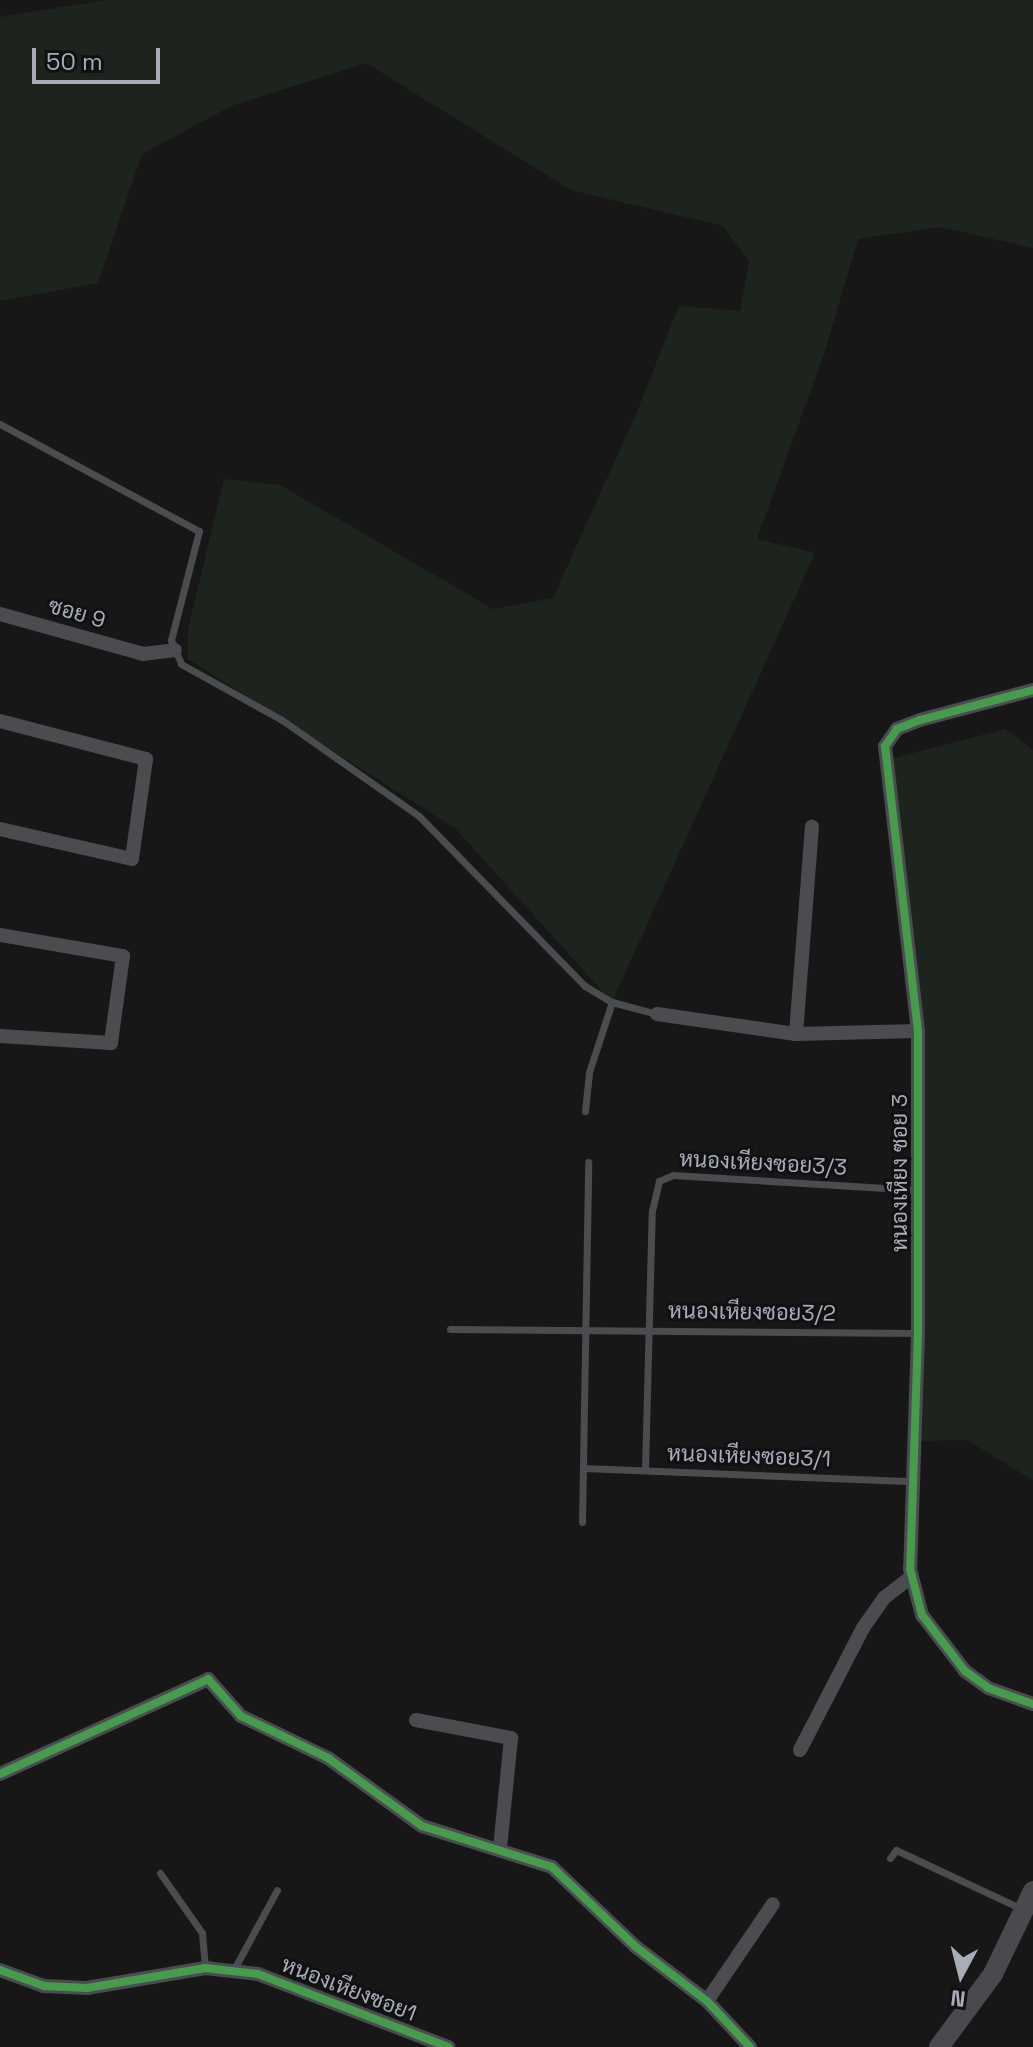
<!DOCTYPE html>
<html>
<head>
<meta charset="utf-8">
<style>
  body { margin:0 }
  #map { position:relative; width:1033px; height:2047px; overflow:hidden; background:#171717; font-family:"Space Grotesk",Sarabun,sans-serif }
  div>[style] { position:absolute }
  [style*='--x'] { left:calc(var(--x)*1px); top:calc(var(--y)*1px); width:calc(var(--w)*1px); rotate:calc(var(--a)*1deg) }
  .green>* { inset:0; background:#1d241e }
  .lane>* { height:7px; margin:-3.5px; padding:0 3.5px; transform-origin:3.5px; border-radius:3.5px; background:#4b4c50 }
  .street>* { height:14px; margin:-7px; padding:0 7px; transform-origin:7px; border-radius:7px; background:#4b4c50 }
  .secondary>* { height:20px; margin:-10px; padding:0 10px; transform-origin:10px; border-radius:10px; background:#4a4a4e }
  .cycleway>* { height:8px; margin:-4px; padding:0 4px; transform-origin:4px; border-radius:4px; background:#469c4c }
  span { translate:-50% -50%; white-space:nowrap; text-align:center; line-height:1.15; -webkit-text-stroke:6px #111113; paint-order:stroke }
  .street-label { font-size:22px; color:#a8adb8 }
  .north { position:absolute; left:921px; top:1935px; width:80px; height:80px; -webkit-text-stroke:6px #111113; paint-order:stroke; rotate:187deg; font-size:22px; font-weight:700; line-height:32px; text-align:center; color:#a8adb8 }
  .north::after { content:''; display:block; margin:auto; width:28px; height:36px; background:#a8adb8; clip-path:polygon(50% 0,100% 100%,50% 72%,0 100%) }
  .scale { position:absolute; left:32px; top:48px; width:128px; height:36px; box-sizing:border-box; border:4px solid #a8adb8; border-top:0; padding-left:10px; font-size:24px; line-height:28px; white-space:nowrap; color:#a8adb8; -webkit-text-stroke:6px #111113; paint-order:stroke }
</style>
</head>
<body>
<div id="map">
  <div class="green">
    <i style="clip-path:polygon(105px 0,1033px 0,1033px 248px,940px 227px,858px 239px,825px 351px,757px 539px,815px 553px,612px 1002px,455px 828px,188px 659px,188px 629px,224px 479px,280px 485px,493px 609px,553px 598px,636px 414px,679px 306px,740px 311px,749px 261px,723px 226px,571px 190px,366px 63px,231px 106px,142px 154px,98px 283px,0 301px,0 17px)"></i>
    <i style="clip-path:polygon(1005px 729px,1033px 750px,1033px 1480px,967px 1440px,916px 1441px,916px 1015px,887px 760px)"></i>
  </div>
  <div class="lane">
    <i style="--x:0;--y:424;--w:226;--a:28.3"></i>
    <i style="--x:199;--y:531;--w:113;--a:104.4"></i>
    <i style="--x:171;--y:640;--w:26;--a:67"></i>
    <i style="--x:181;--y:664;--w:115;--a:29"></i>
    <i style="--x:282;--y:720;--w:167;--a:35"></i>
    <i style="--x:419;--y:816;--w:238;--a:45.7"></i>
    <i style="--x:585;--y:986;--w:31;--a:31"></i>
    <i style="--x:612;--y:1002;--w:47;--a:14.9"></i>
    <i style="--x:585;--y:1111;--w:39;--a:-84"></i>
    <i style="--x:589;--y:1072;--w:74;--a:-71.8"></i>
    <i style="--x:450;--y:1329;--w:468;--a:0.5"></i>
    <i style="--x:583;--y:1468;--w:329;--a:2.3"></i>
    <i style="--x:645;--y:1470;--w:259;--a:-88.5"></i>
    <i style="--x:652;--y:1211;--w:31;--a:-77"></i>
    <i style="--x:659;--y:1181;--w:15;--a:-23"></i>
    <i style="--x:673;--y:1175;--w:246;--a:3.5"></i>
    <i style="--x:582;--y:1522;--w:360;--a:-89"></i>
    <i style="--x:890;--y:1858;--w:10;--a:-53"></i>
    <i style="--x:896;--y:1850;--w:139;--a:25.1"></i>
    <i style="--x:160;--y:1873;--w:73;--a:55"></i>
    <i style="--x:202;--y:1933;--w:35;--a:85"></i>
    <i style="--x:233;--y:1971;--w:92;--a:-61.5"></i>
  </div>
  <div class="street">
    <i style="--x:0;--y:614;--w:148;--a:15.6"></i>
    <i style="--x:143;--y:654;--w:32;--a:-7"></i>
    <i style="--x:1033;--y:690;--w:117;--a:165.1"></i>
    <i style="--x:920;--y:720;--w:25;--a:159"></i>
    <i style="--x:897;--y:729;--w:21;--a:125"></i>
    <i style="--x:885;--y:746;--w:287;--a:83.4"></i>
    <i style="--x:918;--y:1031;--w:302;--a:90"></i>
    <i style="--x:918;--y:1333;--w:236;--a:91.9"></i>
    <i style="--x:910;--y:1569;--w:48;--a:75.4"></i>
    <i style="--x:922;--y:1615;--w:71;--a:52.5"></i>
    <i style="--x:965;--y:1671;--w:29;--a:36"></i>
    <i style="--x:988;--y:1688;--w:48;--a:19.6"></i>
    <i style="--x:0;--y:721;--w:151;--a:14.6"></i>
    <i style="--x:146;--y:759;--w:101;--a:98"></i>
    <i style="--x:132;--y:859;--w:135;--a:-167.2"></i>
    <i style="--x:0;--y:935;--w:125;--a:9.7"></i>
    <i style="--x:123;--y:956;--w:88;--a:97.9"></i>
    <i style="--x:111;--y:1043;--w:111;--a:-176.4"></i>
    <i style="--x:657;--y:1014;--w:140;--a:8.2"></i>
    <i style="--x:796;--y:1034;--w:122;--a:-1.4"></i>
    <i style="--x:796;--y:1034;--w:208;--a:-85.6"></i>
    <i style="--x:416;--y:1720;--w:97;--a:10.7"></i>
    <i style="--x:511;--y:1738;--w:112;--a:95.7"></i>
    <i style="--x:800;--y:1750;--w:137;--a:-62.7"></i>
    <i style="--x:863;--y:1628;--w:37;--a:-55"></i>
    <i style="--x:884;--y:1598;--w:34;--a:-38"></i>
    <i style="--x:0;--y:1774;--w:229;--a:-24.5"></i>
    <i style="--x:208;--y:1679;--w:50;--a:48.3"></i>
    <i style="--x:241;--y:1716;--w:97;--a:25.8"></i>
    <i style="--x:328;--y:1758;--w:116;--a:35.9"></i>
    <i style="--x:422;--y:1826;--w:136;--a:17.5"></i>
    <i style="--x:552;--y:1867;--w:116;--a:43.6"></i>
    <i style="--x:636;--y:1947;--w:89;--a:37.3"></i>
    <i style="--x:707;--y:2001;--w:63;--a:46.9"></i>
    <i style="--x:0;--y:1970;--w:47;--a:20"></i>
    <i style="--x:44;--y:1986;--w:43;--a:2.7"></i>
    <i style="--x:87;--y:1988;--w:120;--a:-9.6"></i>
    <i style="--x:205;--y:1968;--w:53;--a:6.5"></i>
    <i style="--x:258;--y:1974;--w:204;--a:21"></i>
    <i style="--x:707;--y:2001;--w:117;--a:-55.8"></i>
  </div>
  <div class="secondary">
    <i style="--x:939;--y:2047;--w:91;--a:-53.5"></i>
    <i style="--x:993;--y:1974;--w:92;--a:-64.3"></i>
  </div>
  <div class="cycleway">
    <i style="--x:1033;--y:690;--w:117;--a:165.1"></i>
    <i style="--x:920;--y:720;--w:25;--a:159"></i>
    <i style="--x:897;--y:729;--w:21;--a:125"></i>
    <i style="--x:885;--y:746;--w:287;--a:83.4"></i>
    <i style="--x:918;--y:1031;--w:302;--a:90"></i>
    <i style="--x:918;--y:1333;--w:236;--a:91.9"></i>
    <i style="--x:910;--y:1569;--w:48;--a:75.4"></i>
    <i style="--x:922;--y:1615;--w:71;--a:52.5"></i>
    <i style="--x:965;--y:1671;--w:29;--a:36"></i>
    <i style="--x:988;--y:1688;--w:48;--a:19.6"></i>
    <i style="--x:0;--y:1774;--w:229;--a:-24.5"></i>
    <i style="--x:208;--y:1679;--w:50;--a:48.3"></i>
    <i style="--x:241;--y:1716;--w:97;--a:25.8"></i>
    <i style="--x:328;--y:1758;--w:116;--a:35.9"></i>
    <i style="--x:422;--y:1826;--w:136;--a:17.5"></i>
    <i style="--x:552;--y:1867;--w:116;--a:43.6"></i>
    <i style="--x:636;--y:1947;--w:89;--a:37.3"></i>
    <i style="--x:707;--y:2001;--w:63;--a:46.9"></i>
    <i style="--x:0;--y:1970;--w:47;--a:20"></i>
    <i style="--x:44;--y:1986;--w:43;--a:2.7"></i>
    <i style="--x:87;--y:1988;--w:120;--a:-9.6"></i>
    <i style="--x:205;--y:1968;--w:53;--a:6.5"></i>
    <i style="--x:258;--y:1974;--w:204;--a:21"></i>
  </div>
  <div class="street-label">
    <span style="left:77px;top:613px;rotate:16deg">ซอย 9</span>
    <span style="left:763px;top:1163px;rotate:3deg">หนองเหียงซอย3/3</span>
    <span style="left:900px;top:1173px;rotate:-90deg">หนองเหียง ซอย 3</span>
    <span style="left:752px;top:1312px;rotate:1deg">หนองเหียงซอย3/2</span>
    <span style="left:749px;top:1456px;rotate:2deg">หนองเหียงซอย3/1</span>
    <span style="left:349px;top:1989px;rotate:21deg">หนองเหียงซอย1</span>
  </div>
  <div class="north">N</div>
  <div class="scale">50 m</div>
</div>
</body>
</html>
